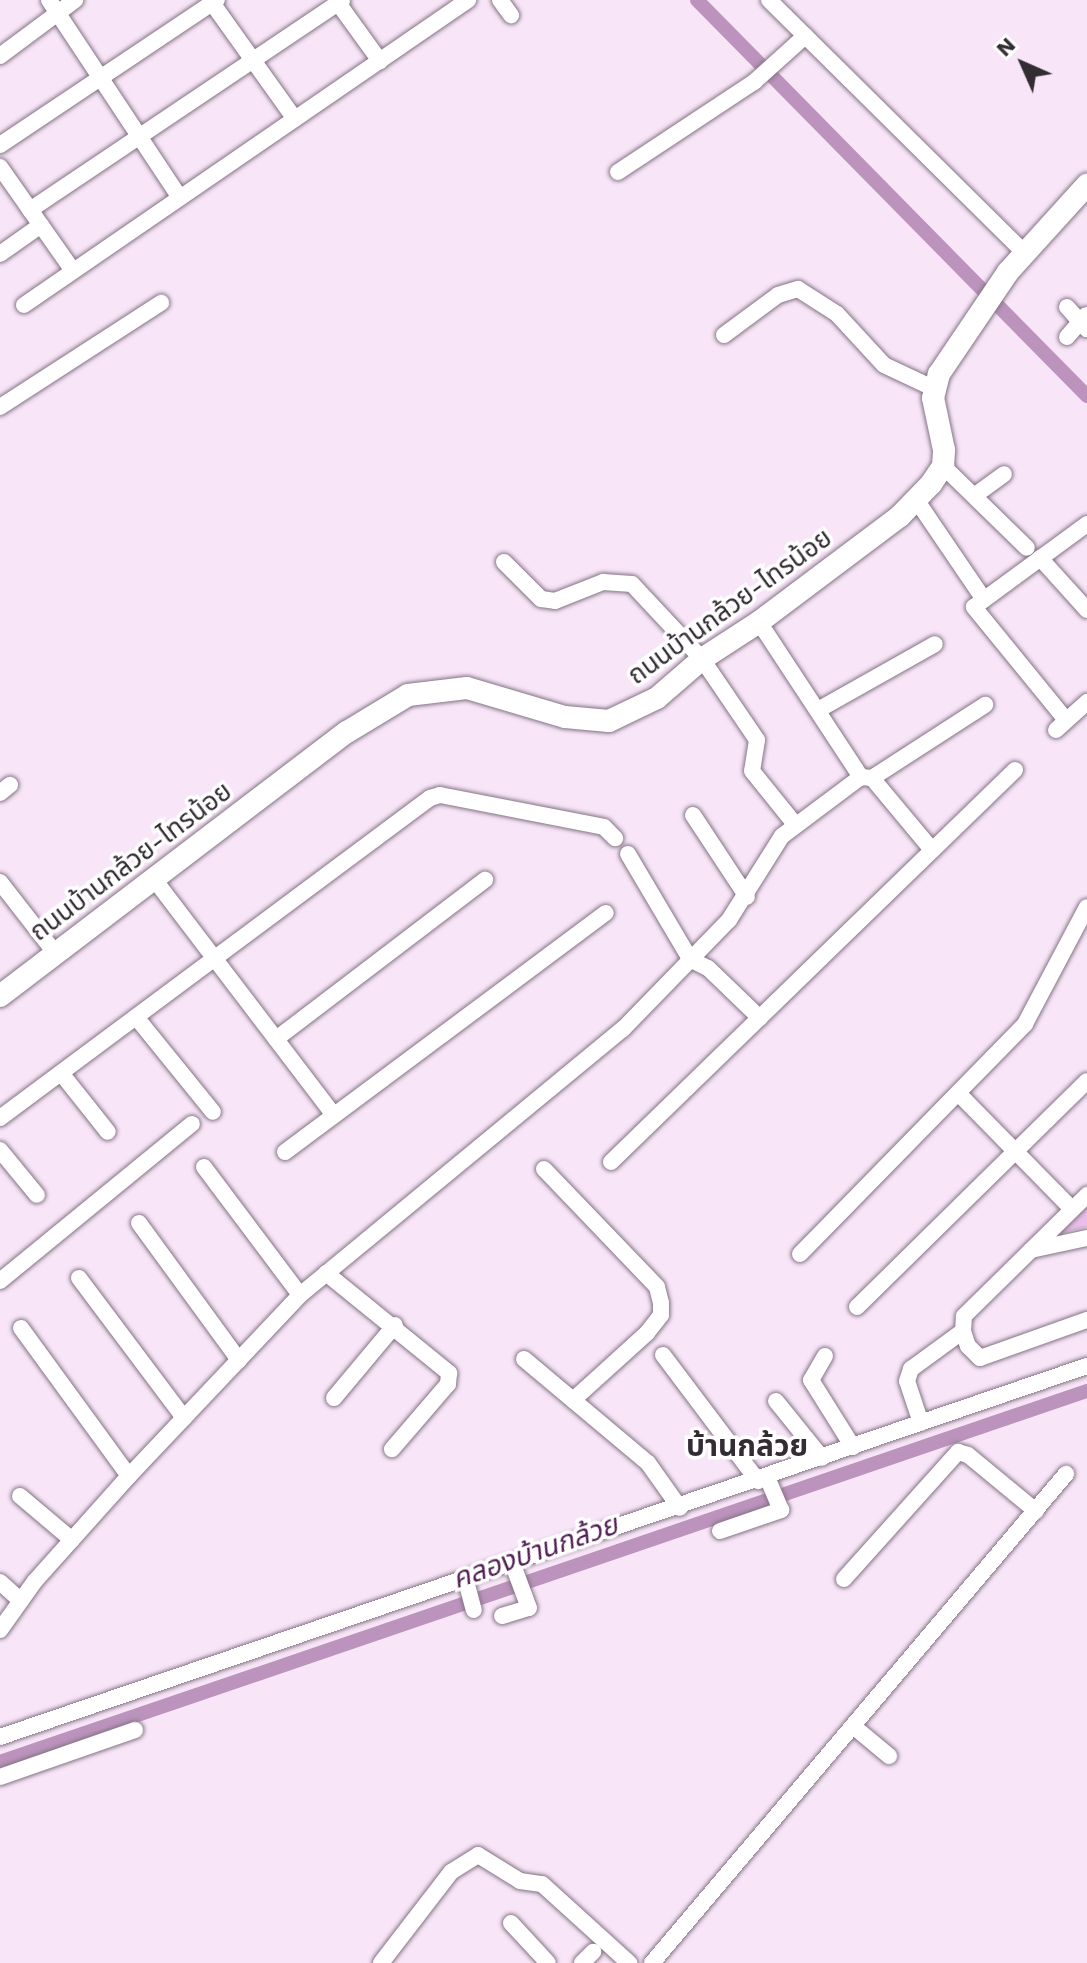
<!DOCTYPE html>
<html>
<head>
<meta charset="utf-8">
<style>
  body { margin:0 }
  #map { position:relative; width:1087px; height:1963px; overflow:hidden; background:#f8e6f8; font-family:"Work Sans","Noto Sans Thai",sans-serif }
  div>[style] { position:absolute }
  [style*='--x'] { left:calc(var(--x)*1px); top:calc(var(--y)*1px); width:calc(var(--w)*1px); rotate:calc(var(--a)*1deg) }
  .green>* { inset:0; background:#e9c0ea }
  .canal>* { height:14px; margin:-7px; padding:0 7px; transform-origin:7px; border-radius:7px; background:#bb93bc }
  .roads { filter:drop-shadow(0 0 2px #837383) drop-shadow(0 0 2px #837383) }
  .street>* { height:16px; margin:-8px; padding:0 8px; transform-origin:8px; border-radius:8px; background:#fff }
  .secondary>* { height:22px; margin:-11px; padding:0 11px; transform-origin:11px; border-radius:11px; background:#fff }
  span { translate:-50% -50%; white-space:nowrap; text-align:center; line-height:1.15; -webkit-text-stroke:7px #fff; paint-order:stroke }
  .street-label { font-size:26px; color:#332c33 }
  .water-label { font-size:28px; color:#511f53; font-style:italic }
  .quarter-label { font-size:30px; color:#332c33; font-weight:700 }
  .north { position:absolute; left:983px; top:24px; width:80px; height:80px; -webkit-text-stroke:6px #fff; paint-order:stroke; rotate:315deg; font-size:22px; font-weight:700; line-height:32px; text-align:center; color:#332c33 }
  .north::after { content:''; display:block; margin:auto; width:28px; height:36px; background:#332c33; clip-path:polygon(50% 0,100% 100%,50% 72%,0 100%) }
</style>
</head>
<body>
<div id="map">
  <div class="green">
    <i style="clip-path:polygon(1087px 1206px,1087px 1227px,1059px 1233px)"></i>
  </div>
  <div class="canal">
    <i style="--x:697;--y:0;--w:556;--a:45.44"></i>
    <i style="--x:0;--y:1762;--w:1149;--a:-18.85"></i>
  </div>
  <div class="roads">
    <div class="street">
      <i style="--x:49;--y:0;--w:237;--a:56.5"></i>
      <i style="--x:210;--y:0;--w:146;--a:54.5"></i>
      <i style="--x:500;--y:0;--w:19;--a:54"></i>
      <i style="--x:769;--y:0;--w:360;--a:44.7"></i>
      <i style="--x:338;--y:3;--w:72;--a:54.1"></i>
      <i style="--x:0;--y:56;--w:94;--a:-36.7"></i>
      <i style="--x:0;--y:145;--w:261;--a:-33.8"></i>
      <i style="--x:0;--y:167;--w:127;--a:54.9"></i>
      <i style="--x:618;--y:172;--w:163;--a:-33.5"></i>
      <i style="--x:754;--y:82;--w:69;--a:-42"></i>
      <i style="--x:30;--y:210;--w:376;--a:-33.9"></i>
      <i style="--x:0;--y:254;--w:50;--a:-35.3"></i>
      <i style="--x:24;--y:305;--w:539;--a:-34.49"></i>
      <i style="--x:1067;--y:307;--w:30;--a:48"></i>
      <i style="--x:724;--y:335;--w:67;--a:-36.5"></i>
      <i style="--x:778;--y:295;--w:21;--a:-17"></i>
      <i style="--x:798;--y:289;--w:46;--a:32.7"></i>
      <i style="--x:837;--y:314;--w:69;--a:47.3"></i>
      <i style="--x:884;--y:365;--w:54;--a:25.1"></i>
      <i style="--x:1067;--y:337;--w:29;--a:-49"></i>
      <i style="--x:0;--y:407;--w:192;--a:-32.9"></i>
      <i style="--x:943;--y:466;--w:117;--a:44.3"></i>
      <i style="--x:974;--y:496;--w:37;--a:-36"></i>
      <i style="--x:917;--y:501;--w:117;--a:55.8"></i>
      <i style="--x:1040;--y:558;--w:70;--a:47.9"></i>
      <i style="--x:504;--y:562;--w:52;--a:45"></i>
      <i style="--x:541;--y:599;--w:14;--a:8"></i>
      <i style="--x:555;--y:601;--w:52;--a:-21.6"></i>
      <i style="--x:603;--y:582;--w:29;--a:4"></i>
      <i style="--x:632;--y:584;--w:103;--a:47"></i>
      <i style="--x:702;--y:659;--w:98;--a:55.8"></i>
      <i style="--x:757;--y:740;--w:31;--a:99"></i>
      <i style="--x:752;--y:771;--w:67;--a:51.1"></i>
      <i style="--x:759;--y:622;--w:186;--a:56.7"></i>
      <i style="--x:861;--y:777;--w:11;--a:5"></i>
      <i style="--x:872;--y:778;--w:94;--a:50.2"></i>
      <i style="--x:818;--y:710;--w:134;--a:-29.4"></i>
      <i style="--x:1066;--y:720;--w:146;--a:-129.2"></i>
      <i style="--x:974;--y:607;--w:140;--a:-36.3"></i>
      <i style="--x:1056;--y:730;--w:42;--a:-42.1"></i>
      <i style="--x:872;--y:778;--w:135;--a:-32.9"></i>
      <i style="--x:0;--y:793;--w:13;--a:-39"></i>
      <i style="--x:693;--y:815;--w:98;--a:56.6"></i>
      <i style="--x:628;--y:854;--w:122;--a:59.4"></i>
      <i style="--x:690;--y:959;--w:20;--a:27"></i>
      <i style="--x:708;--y:968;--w:72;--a:43.9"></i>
      <i style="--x:154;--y:879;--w:297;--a:52.7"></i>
      <i style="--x:0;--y:882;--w:91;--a:52.1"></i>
      <i style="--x:136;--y:1017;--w:122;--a:51"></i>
      <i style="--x:276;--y:1039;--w:263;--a:-37.3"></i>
      <i style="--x:61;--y:1073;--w:75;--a:51.5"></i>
      <i style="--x:960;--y:1095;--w:160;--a:45.5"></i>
      <i style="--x:0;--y:1118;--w:536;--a:-36.66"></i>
      <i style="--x:430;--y:798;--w:10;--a:-17"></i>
      <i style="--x:440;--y:795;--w:167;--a:11"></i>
      <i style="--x:604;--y:827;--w:16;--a:45"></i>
      <i style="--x:0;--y:1150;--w:58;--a:50.6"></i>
      <i style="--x:285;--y:1152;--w:400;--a:-36.7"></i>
      <i style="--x:611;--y:1162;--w:563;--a:-44.14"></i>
      <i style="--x:204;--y:1167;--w:160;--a:53.1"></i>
      <i style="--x:544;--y:1169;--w:163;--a:46.2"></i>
      <i style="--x:657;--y:1287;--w:16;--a:76"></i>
      <i style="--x:661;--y:1303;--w:12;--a:90"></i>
      <i style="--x:661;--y:1315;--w:23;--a:128"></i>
      <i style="--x:647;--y:1333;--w:100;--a:137.8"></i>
      <i style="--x:139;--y:1223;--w:170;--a:53.9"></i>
      <i style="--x:1031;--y:1250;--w:57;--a:-12.1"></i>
      <i style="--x:800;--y:1254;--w:322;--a:-45.6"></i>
      <i style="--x:1025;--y:1024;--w:132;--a:-62.1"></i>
      <i style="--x:326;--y:1273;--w:159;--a:39.1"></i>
      <i style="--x:449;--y:1373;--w:11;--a:95"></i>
      <i style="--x:448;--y:1384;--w:86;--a:130.7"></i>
      <i style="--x:79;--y:1278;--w:175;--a:53.1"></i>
      <i style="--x:0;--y:1281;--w:248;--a:-39.3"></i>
      <i style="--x:857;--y:1307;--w:322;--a:-44.5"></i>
      <i style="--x:21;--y:1328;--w:183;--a:53.9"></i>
      <i style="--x:963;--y:1331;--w:16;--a:72"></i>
      <i style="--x:968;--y:1346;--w:17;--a:45"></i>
      <i style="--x:980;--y:1358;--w:114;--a:-19.6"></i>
      <i style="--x:663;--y:1355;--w:158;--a:53"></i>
      <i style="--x:825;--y:1356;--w:28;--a:120"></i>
      <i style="--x:811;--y:1380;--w:79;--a:57.9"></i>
      <i style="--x:524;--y:1359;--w:162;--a:40"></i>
      <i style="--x:648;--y:1463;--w:55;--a:54.6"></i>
      <i style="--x:334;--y:1398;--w:95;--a:-50.1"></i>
      <i style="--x:776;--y:1401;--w:73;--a:51.1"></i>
      <i style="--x:921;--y:1423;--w:44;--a:-108.4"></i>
      <i style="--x:907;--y:1381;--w:13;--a:-72"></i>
      <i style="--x:911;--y:1369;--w:64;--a:-36.2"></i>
      <i style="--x:963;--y:1331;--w:15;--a:-86"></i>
      <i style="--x:964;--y:1316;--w:173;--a:-44.5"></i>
      <i style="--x:20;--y:1496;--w:68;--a:40.2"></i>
      <i style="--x:720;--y:1531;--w:65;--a:-19"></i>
      <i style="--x:781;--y:1510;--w:36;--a:-113"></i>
      <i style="--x:844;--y:1579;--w:171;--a:-48.1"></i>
      <i style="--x:958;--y:1452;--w:10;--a:17"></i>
      <i style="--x:968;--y:1455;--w:88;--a:39.5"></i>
      <i style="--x:466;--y:1581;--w:30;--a:75"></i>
      <i style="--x:0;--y:1582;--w:28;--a:42"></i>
      <i style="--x:502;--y:1616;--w:28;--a:-17"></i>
      <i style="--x:529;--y:1608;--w:46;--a:-110.4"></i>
      <i style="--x:0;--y:1630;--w:60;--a:-54.5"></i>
      <i style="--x:35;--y:1581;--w:141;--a:-48.2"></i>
      <i style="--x:129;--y:1476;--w:249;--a:-46.6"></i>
      <i style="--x:300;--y:1295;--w:418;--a:-39.5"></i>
      <i style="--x:623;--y:1029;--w:152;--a:-45.8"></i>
      <i style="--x:729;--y:920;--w:99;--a:-57.8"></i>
      <i style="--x:782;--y:836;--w:99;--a:-36.8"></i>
      <i style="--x:853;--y:1726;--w:47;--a:39.8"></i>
      <i style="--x:0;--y:1737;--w:1149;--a:-18.85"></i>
      <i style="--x:0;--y:1777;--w:143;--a:-19.2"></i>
      <i style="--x:511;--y:1923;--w:54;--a:47.2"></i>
      <i style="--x:381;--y:1963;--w:115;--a:-52.4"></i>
      <i style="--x:451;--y:1872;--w:32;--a:-32"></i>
      <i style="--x:478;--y:1855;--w:49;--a:31.8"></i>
      <i style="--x:520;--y:1881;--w:22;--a:8"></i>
      <i style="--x:542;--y:1884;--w:118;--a:42.2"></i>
      <i style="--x:582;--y:1963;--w:16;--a:-45"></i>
      <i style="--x:652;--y:1963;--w:641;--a:-49.75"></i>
    </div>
    <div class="secondary">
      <i style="--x:0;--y:996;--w:436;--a:-37.3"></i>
      <i style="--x:347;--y:732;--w:71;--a:-31.2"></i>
      <i style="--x:408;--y:695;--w:59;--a:-6.8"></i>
      <i style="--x:467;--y:688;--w:102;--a:16.5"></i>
      <i style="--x:565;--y:717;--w:44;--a:5.2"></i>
      <i style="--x:609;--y:721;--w:53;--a:-25.6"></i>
      <i style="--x:657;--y:698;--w:60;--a:-40.9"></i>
      <i style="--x:702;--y:659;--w:68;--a:-33"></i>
      <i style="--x:759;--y:622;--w:176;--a:-36.9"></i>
      <i style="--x:900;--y:516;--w:45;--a:-45.9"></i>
      <i style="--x:931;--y:484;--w:22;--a:-56"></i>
      <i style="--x:943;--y:466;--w:16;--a:-86"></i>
      <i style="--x:944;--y:450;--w:53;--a:-101.9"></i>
      <i style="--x:933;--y:398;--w:25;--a:-76"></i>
      <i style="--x:939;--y:374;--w:123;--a:-55.9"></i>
      <i style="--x:1008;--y:272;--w:118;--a:-47.8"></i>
    </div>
  </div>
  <div class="street-label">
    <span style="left:730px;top:607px;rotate:-36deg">ถนนบ้านกล้วย-ไทรน้อย</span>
    <span style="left:131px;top:862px;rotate:-37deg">ถนนบ้านกล้วย-ไทรน้อย</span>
  </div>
  <div class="water-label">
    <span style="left:535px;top:1552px;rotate:-19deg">คลองบ้านกล้วย</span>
  </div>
  <div class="quarter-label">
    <span style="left:747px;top:1446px">บ้านกล้วย</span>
  </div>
  <div class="north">N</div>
</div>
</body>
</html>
